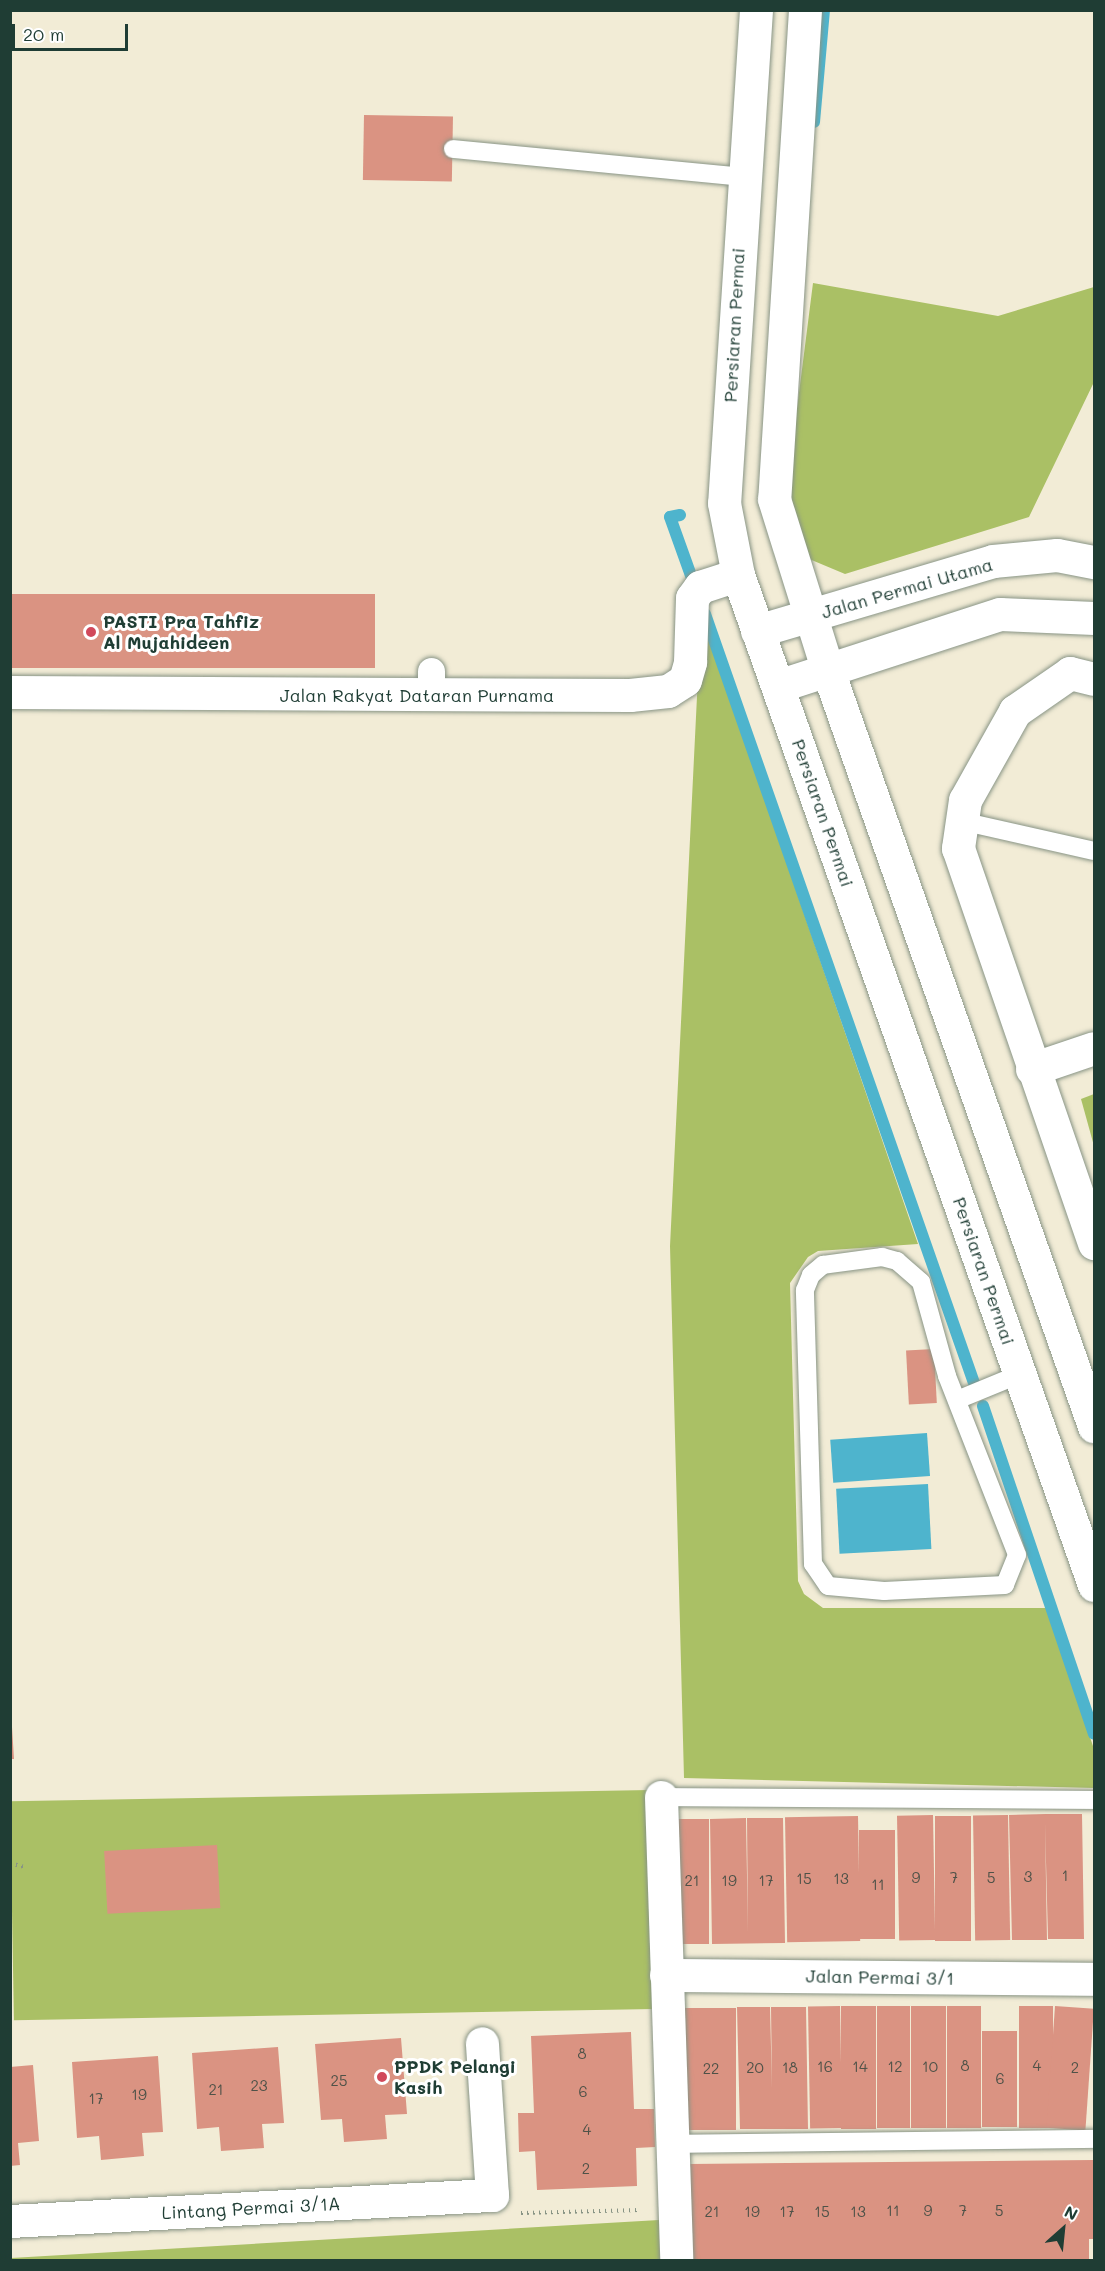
<!DOCTYPE html>
<html>
<head>
<meta charset="utf-8">
<style>
  body { margin:0 }
  #map { position:relative; width:1105px; height:2271px; overflow:hidden; background:#f2ecd6; font-family:Mali,sans-serif }
  div>[style] { position:absolute }
  [style*='--x'] { left:calc(var(--x)*1px); top:calc(var(--y)*1px); width:calc(var(--w)*1px); rotate:calc(var(--a)*1deg) }
  .green>* { inset:0; background:#aac065; transform-origin:0 0 }
  .water>* { inset:0; background:#4eb4cd; transform-origin:0 0 }
  .stream>* { height:12px; margin:-6px; padding:0 6px; transform-origin:6px; border-radius:6px; background:#4eb4cd }
  .building>* { inset:0; background:#da9382; transform-origin:0 0 }
  .path>* { height:4px; margin-top:-2px; transform-origin:0; background:repeating-linear-gradient(90deg,#889485 0 1.5px,transparent 0 6px) }
  .roads { filter:drop-shadow(0 0 2px #889485) drop-shadow(0 0 2px #889485) }
  .service>* { height:18px; margin:-9px; padding:0 9px; transform-origin:9px; border-radius:9px; background:#fff }
  .pedestrian>* { height:27px; margin:-13.5px; padding:0 13.5px; transform-origin:13.5px; border-radius:13.5px; background:#fff }
  .minor>* { height:33px; margin:-16.5px; padding:0 16.5px; transform-origin:16.5px; border-radius:16.5px; background:#fff }
  .tertiary>* { height:33px; margin:-16.5px; padding:0 16.5px; transform-origin:16.5px; border-radius:16.5px; background:#fff }
  .dots>* { width:16px; height:16px; translate:-50% -50%; box-sizing:border-box; border:3px solid #fff; border-radius:50% }
  span { translate:-50% -50%; white-space:nowrap; text-align:center; line-height:1.15; -webkit-text-stroke:6px #fff; paint-order:stroke }
  .number-label { font-size:15px; color:#4e5248 }
  .number-label span { -webkit-text-stroke-width:0 }
  .street-label { font-size:18px; color:#1f3d34 }
  .poi-label { font-size:18px; color:#1f3d34; font-weight:700 }
  .left { translate:0 -50%; text-align:left }
  .frame { position:absolute; inset:0; border:12px solid #1f3d34; pointer-events:none }
  .north { position:absolute; left:1033px; top:2199px; width:60px; height:60px; -webkit-text-stroke:4px #fff; paint-order:stroke; rotate:27deg; font-size:16px; font-weight:700; line-height:24px; text-align:center; color:#1f3d34 }
  .north::after { content:''; display:block; margin:auto; width:21px; height:27px; background:#1f3d34; clip-path:polygon(50% 0,100% 100%,50% 72%,0 100%) }
  .scale { position:absolute; left:12px; top:24px; width:116px; height:27px; box-sizing:border-box; border:3px solid #1f3d34; border-top:0; padding-left:8px; font-size:18px; line-height:21px; white-space:nowrap; color:#1f3d34; -webkit-text-stroke:4px #fff; paint-order:stroke }
</style>
</head>
<body>
<div id="map">
  <div class="green">
    <i style="clip-path:polygon(813px 283px,998px 316px,1094px 287px,1094px 382px,1029px 517px,845px 574px,802px 556px,786px 495px)"></i>
    <i style="clip-path:polygon(701px 615px,918px 1244px,818px 1251px,808px 1257px,790px 1283px,798px 1581px,804px 1594px,823px 1608px,1046px 1608px,1094px 1749px,1094px 1788px,684px 1778px,670px 1246px)"></i>
    <i style="clip-path:polygon(1094px 1094px,1094px 1146px,1081px 1099px)"></i>
    <i style="left:650px;top:1790px;width:219px;height:640px;rotate:89deg"></i>
    <i style="clip-path:polygon(659px 2220px,660px 2260px,11px 2260px,11px 2258px)"></i>
  </div>
  <div class="water">
    <i style="left:927px;top:1433px;width:43px;height:97px;rotate:86deg"></i>
    <i style="left:928px;top:1484px;width:65px;height:92px;rotate:87deg"></i>
  </div>
  <div class="stream">
    <i style="--x:814;--y:122;--w:112;--a:-84.9"></i>
    <i style="--x:680;--y:515;--w:10;--a:169"></i>
    <i style="--x:670;--y:517;--w:71;--a:70.3"></i>
    <i style="--x:705;--y:614;--w:815;--a:70.72"></i>
    <i style="--x:983;--y:1406;--w:346;--a:71.3"></i>
  </div>
  <div class="building">
    <i style="left:364px;top:115px;width:89px;height:65px;rotate:1deg"></i>
    <i style="left:10px;top:594px;width:365px;height:74px"></i>
    <i style="left:934px;top:1349px;width:54px;height:28px;rotate:87deg"></i>
    <i style="clip-path:polygon(12px 1727px,14px 1759px,10px 1759px,10px 1728px)"></i>
    <i style="clip-path:polygon(1046px 1814px,1082px 1814px,1084px 1939px,1048px 1939px,1045px 1823px,1047px 1940px,1012px 1940px,1009px 1815px)"></i>
    <i style="left:933px;top:1815px;width:125px;height:36px;rotate:89deg"></i>
    <i style="left:1008px;top:1815px;width:125px;height:35px;rotate:89deg"></i>
    <i style="left:858px;top:1816px;width:125px;height:73px;rotate:89deg"></i>
    <i style="left:935px;top:1816px;width:36px;height:125px"></i>
    <i style="clip-path:polygon(746px 1818px,748px 1933px,747px 1818px,783px 1818px,785px 1943px,712px 1944px,710px 1819px)"></i>
    <i style="left:673px;top:1819px;width:36px;height:125px"></i>
    <i style="left:859px;top:1830px;width:36px;height:109px"></i>
    <i style="left:217px;top:1845px;width:63px;height:113px;rotate:87deg"></i>
    <i style="left:840px;top:2006px;width:122px;height:32px;rotate:89deg"></i>
    <i style="left:841px;top:2006px;width:35px;height:123px"></i>
    <i style="left:877px;top:2006px;width:33px;height:122px"></i>
    <i style="left:911px;top:2006px;width:35px;height:122px"></i>
    <i style="left:947px;top:2006px;width:34px;height:122px"></i>
    <i style="left:1019px;top:2006px;width:34px;height:122px"></i>
    <i style="left:1055px;top:2006px;width:39px;height:122px;rotate:4deg"></i>
    <i style="clip-path:polygon(737px 2007px,770px 2007px,772px 2088px,771px 2007px,806px 2007px,808px 2129px,740px 2129px)"></i>
    <i style="left:684px;top:2008px;width:52px;height:122px"></i>
    <i style="left:982px;top:2031px;width:35px;height:96px"></i>
    <i style="clip-path:polygon(631px 2032px,634px 2109px,654px 2109px,655px 2147px,636px 2148px,637px 2186px,537px 2190px,535px 2151px,519px 2152px,518px 2113px,534px 2113px,531px 2036px)"></i>
    <i style="clip-path:polygon(401px 2038px,407px 2114px,385px 2115px,387px 2139px,344px 2142px,342px 2119px,321px 2120px,315px 2044px)"></i>
    <i style="clip-path:polygon(278px 2047px,284px 2123px,262px 2124px,264px 2148px,221px 2151px,219px 2127px,197px 2129px,192px 2053px)"></i>
    <i style="clip-path:polygon(158px 2056px,163px 2132px,142px 2133px,144px 2156px,101px 2160px,99px 2136px,77px 2138px,72px 2062px)"></i>
    <i style="clip-path:polygon(33px 2065px,39px 2141px,18px 2143px,20px 2165px,10px 2166px,10px 2067px)"></i>
    <i style="clip-path:polygon(1094px 2160px,1094px 2239px,1089px 2239px,1089px 2260px,691px 2260px,690px 2164px)"></i>
  </div>
  <div class="path">
    <i style="--x:10;--y:1863;--w:15;--a:16"></i>
    <i style="--x:521;--y:2213;--w:118;--a:-1.5"></i>
  </div>
  <div class="roads">
    <div class="service">
      <i style="--x:453;--y:149;--w:291;--a:5.5"></i>
      <i style="--x:961;--y:821;--w:136;--a:12.7"></i>
      <i style="--x:882;--y:1257;--w:16;--a:15"></i>
      <i style="--x:897;--y:1261;--w:32;--a:41"></i>
      <i style="--x:921;--y:1282;--w:98;--a:74.5"></i>
      <i style="--x:947;--y:1376;--w:192;--a:68.6"></i>
      <i style="--x:1017;--y:1555;--w:32;--a:112"></i>
      <i style="--x:1005;--y:1585;--w:121;--a:177.2"></i>
      <i style="--x:884;--y:1591;--w:56;--a:-174.9"></i>
      <i style="--x:828;--y:1586;--w:27;--a:-124"></i>
      <i style="--x:813;--y:1564;--w:274;--a:-91.7"></i>
      <i style="--x:805;--y:1290;--w:16;--a:-68"></i>
      <i style="--x:811;--y:1275;--w:16;--a:-40"></i>
      <i style="--x:823;--y:1265;--w:60;--a:-7.7"></i>
      <i style="--x:957;--y:1400;--w:68;--a:-22.4"></i>
      <i style="--x:661;--y:1797;--w:433;--a:0.4"></i>
      <i style="--x:672;--y:2144;--w:422;--a:-0.7"></i>
    </div>
    <div class="pedestrian">
      <i style="--x:431;--y:695;--w:24;--a:-90"></i>
    </div>
    <div class="minor">
      <i style="--x:1094;--y:679;--w:25;--a:-166"></i>
      <i style="--x:1070;--y:673;--w:67;--a:145.4"></i>
      <i style="--x:1015;--y:711;--w:102;--a:119.3"></i>
      <i style="--x:965;--y:800;--w:49;--a:98.3"></i>
      <i style="--x:958;--y:848;--w:418;--a:71"></i>
      <i style="--x:10;--y:692;--w:620;--a:0.28"></i>
      <i style="--x:630;--y:695;--w:38;--a:-6"></i>
      <i style="--x:668;--y:691;--w:20;--a:-33"></i>
      <i style="--x:685;--y:680;--w:19;--a:-74"></i>
      <i style="--x:690;--y:662;--w:64;--a:-88.2"></i>
      <i style="--x:692;--y:598;--w:14;--a:-54"></i>
      <i style="--x:700;--y:587;--w:40;--a:-18"></i>
      <i style="--x:1032;--y:1069;--w:65;--a:-18.7"></i>
      <i style="--x:661;--y:1797;--w:463;--a:88.1"></i>
      <i style="--x:666;--y:1975;--w:428;--a:0.5"></i>
      <i style="--x:10;--y:2221;--w:483;--a:-3.1"></i>
      <i style="--x:492;--y:2195;--w:152;--a:-93.8"></i>
    </div>
    <div class="tertiary">
      <i style="--x:756;--y:10;--w:494;--a:93.7"></i>
      <i style="--x:724;--y:503;--w:73;--a:79"></i>
      <i style="--x:738;--y:575;--w:1071;--a:70.58"></i>
      <i style="--x:805;--y:10;--w:490;--a:93.6"></i>
      <i style="--x:774;--y:499;--w:177;--a:72.6"></i>
      <i style="--x:827;--y:668;--w:804;--a:70.6"></i>
      <i style="--x:757;--y:631;--w:246;--a:-16.5"></i>
      <i style="--x:993;--y:561;--w:64;--a:-5.4"></i>
      <i style="--x:1057;--y:555;--w:38;--a:11"></i>
      <i style="--x:778;--y:686;--w:233;--a:-18"></i>
      <i style="--x:1000;--y:614;--w:94;--a:2.4"></i>
    </div>
  </div>
  <div class="dots">
    <i style="left:91px;top:632px;background:#d1495b"></i>
    <i style="left:382px;top:2077px;background:#d1495b"></i>
  </div>
  <div class="number-label">
    <span style="left:1065px;top:1876px">1</span>
    <span style="left:1028px;top:1877px">3</span>
    <span style="left:916px;top:1878px">9</span>
    <span style="left:954px;top:1878px">7</span>
    <span style="left:991px;top:1878px">5</span>
    <span style="left:804px;top:1879px">15</span>
    <span style="left:841px;top:1879px">13</span>
    <span style="left:692px;top:1881px">21</span>
    <span style="left:729px;top:1881px">19</span>
    <span style="left:766px;top:1881px">17</span>
    <span style="left:878px;top:1885px">11</span>
    <span style="left:582px;top:2054px">8</span>
    <span style="left:965px;top:2066px">8</span>
    <span style="left:1037px;top:2066px">4</span>
    <span style="left:825px;top:2067px">16</span>
    <span style="left:860px;top:2067px">14</span>
    <span style="left:895px;top:2067px">12</span>
    <span style="left:930px;top:2067px">10</span>
    <span style="left:755px;top:2068px">20</span>
    <span style="left:790px;top:2068px">18</span>
    <span style="left:1075px;top:2068px">2</span>
    <span style="left:711px;top:2069px">22</span>
    <span style="left:1000px;top:2079px">6</span>
    <span style="left:339px;top:2081px">25</span>
    <span style="left:259px;top:2086px">23</span>
    <span style="left:216px;top:2090px">21</span>
    <span style="left:583px;top:2092px">6</span>
    <span style="left:139px;top:2095px">19</span>
    <span style="left:96px;top:2099px">17</span>
    <span style="left:587px;top:2130px">4</span>
    <span style="left:586px;top:2169px">2</span>
    <span style="left:893px;top:2211px">11</span>
    <span style="left:928px;top:2211px">9</span>
    <span style="left:963px;top:2211px">7</span>
    <span style="left:999px;top:2211px">5</span>
    <span style="left:712px;top:2212px">21</span>
    <span style="left:752px;top:2212px">19</span>
    <span style="left:787px;top:2212px">17</span>
    <span style="left:822px;top:2212px">15</span>
    <span style="left:858px;top:2212px">13</span>
  </div>
  <div class="street-label">
    <span style="left:734px;top:325px;rotate:-87deg">Persiaran Permai</span>
    <span style="left:907px;top:588px;rotate:-16deg">Jalan Permai Utama</span>
    <span style="left:417px;top:695px">Jalan Rakyat Dataran Purnama</span>
    <span style="left:823px;top:813px;rotate:71deg">Persiaran Permai</span>
    <span style="left:984px;top:1271px;rotate:71deg">Persiaran Permai</span>
    <span style="left:880px;top:1977px;rotate:1deg">Jalan Permai 3/1</span>
    <span style="left:251px;top:2208px;rotate:-3deg">Lintang Permai 3/1A</span>
  </div>
  <div class="poi-label">
    <span class="left" style="left:103px;top:632px">PASTI Pra Tahfiz<br>Al Mujahideen</span>
    <span class="left" style="left:394px;top:2077px">PPDK Pelangi<br>Kasih</span>
  </div>
  <div class="frame"></div>
  <div class="north">N</div>
  <div class="scale">20 m</div>
</div>
</body>
</html>
